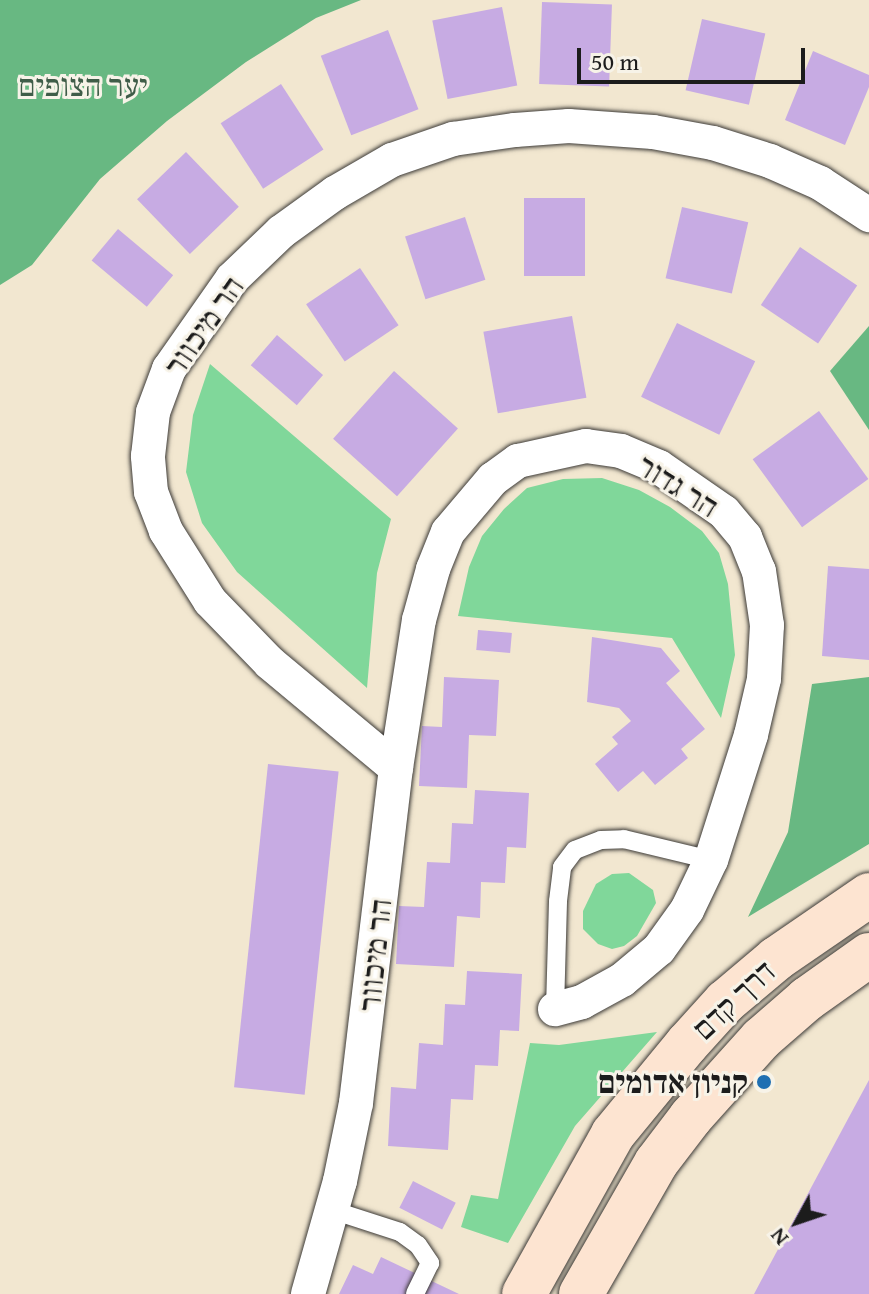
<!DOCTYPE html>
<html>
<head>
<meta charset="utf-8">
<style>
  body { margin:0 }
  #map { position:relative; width:869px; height:1294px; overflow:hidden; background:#f2e7d0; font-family:"Gentium Book Plus","Frank Ruhl Libre",serif }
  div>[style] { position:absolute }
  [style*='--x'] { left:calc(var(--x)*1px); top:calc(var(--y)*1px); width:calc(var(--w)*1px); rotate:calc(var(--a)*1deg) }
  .green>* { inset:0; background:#80d79a }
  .forest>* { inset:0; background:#68b882 }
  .building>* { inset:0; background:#c7abe3; transform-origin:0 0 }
  .roads { filter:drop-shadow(0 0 2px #3c3a37) drop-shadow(0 0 2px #3c3a37) }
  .service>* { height:18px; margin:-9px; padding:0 9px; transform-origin:9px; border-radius:9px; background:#fff }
  .minor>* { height:34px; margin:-17px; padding:0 17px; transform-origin:17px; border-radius:17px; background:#fff }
  .secondary>* { height:44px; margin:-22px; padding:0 22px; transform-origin:22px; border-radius:22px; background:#fde4d1 }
  .dots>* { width:22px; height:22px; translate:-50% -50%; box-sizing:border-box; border:4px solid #f7f3e8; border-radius:50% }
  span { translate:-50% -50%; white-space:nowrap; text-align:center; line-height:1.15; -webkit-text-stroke:6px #f7f3e8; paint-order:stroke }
  .park-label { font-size:32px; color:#3f5d48 }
  .street-label { font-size:32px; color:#1c1c1c }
  .poi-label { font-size:32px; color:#1c1c1c; font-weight:700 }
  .right { translate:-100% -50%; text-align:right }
  .north { position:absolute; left:757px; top:1182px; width:80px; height:80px; -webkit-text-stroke:6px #f7f3e8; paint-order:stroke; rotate:230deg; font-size:22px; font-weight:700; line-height:32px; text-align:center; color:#1c1c1c }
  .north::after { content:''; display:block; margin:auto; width:28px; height:36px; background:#1c1c1c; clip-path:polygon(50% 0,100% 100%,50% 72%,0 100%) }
  .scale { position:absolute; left:577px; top:48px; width:228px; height:36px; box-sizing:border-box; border:4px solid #1c1c1c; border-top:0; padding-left:10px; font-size:24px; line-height:28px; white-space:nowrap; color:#1c1c1c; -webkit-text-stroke:6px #f7f3e8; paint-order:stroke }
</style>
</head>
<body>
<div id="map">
  <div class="green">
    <i style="clip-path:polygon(210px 364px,391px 519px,377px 573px,367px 688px,237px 572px,202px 523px,186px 472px,193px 415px)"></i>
    <i style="clip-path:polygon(602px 478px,639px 490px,670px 507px,702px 531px,719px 553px,728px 584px,735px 655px,721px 718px,672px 638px,458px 616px,469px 567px,482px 536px,504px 509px,527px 488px,563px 479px)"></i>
    <i style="clip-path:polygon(629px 873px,653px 890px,656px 903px,637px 936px,624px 946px,612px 949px,598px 944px,583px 929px,583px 911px,596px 884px,612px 874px)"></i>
    <i style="clip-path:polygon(657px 1032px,575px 1126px,508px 1243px,461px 1227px,471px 1195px,498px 1199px,530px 1043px,559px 1045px)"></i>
  </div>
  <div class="forest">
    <i style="clip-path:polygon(0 0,361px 0,316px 18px,246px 62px,167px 121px,100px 179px,32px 265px,0 285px)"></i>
    <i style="clip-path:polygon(869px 326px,869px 430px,830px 371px)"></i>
    <i style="clip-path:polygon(869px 677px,869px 844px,748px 917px,788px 832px,812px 684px)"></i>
  </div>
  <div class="building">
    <i style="left:542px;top:2px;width:70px;height:82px;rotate:2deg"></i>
    <i style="left:502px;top:7px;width:80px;height:71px;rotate:79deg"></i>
    <i style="left:702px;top:19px;width:65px;height:73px;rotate:13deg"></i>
    <i style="left:388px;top:30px;width:85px;height:72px;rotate:69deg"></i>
    <i style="clip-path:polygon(813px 51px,869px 75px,869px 87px,845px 145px,785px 120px)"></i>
    <i style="left:281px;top:84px;width:78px;height:72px;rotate:57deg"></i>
    <i style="left:186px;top:152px;width:76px;height:68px;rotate:46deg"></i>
    <i style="left:524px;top:198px;width:61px;height:78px"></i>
    <i style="left:682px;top:207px;width:68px;height:73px;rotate:13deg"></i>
    <i style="left:465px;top:217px;width:66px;height:63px;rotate:72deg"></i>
    <i style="left:118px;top:229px;width:72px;height:41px;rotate:40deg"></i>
    <i style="left:800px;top:247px;width:69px;height:70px;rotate:34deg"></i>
    <i style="left:360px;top:268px;width:69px;height:65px;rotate:56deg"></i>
    <i style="left:572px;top:316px;width:83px;height:90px;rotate:80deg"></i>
    <i style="left:677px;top:323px;width:87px;height:82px;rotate:26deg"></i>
    <i style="left:277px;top:335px;width:61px;height:40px;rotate:41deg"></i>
    <i style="left:394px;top:371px;width:86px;height:91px;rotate:42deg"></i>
    <i style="left:819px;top:411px;width:84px;height:82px;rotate:54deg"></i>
    <i style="clip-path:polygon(828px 566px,869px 569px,869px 660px,822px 656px)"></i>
    <i style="left:478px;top:630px;width:34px;height:20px;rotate:5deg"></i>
    <i style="clip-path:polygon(592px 637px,661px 648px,680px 671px,666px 683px,705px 729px,681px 749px,688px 758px,655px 785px,643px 771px,618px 792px,595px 764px,618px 744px,612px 737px,631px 721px,619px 708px,587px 702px)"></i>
    <i style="clip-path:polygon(444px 677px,499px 680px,496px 736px,469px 735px,467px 788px,419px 786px,422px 726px,442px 727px)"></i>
    <i style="left:268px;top:764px;width:71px;height:325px;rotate:6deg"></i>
    <i style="clip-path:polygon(475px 790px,529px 793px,526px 848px,507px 847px,505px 883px,481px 882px,480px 918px,457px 916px,454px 967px,396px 964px,399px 906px,424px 907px,427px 862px,450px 863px,452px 823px,473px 824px)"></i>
    <i style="clip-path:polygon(467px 971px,522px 974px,519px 1031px,500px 1030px,498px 1066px,475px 1065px,473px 1100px,451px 1099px,448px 1150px,388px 1146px,391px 1087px,416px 1089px,419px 1043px,443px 1045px,445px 1004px,465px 1005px)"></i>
    <i style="clip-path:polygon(869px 1080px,869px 1294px,754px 1294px,849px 1117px)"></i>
    <i style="left:413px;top:1181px;width:48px;height:30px;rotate:27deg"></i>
    <i style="clip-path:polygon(381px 1257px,459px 1294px,339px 1294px,353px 1265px,373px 1274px)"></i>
  </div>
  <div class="roads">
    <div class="service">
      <i style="--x:555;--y:1009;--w:108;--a:-88.4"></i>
      <i style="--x:558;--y:901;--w:34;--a:-83"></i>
      <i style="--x:562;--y:867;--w:21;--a:-53"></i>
      <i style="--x:575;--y:850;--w:28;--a:-21"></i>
      <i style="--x:601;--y:840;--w:23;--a:-2"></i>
      <i style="--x:624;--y:839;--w:89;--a:13.6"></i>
      <i style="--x:332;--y:1210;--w:71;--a:17.9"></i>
      <i style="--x:400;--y:1232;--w:22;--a:36"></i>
      <i style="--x:418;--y:1245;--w:22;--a:56"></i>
      <i style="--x:430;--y:1263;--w:34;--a:116"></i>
    </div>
    <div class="minor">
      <i style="--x:396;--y:768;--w:164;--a:-140.2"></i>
      <i style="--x:270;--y:663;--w:86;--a:-134.1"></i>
      <i style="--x:210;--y:601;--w:83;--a:-122.2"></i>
      <i style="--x:166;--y:531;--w:42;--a:-111"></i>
      <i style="--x:151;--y:492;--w:36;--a:-95"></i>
      <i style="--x:148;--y:456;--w:44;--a:-83.5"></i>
      <i style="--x:153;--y:412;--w:46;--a:-69.6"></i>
      <i style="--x:169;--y:369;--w:110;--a:-55"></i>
      <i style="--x:232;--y:279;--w:68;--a:-43.8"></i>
      <i style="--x:281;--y:232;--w:67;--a:-35.8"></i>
      <i style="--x:335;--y:193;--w:66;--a:-30.1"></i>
      <i style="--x:392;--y:160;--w:65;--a:-19"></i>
      <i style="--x:453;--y:139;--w:63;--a:-8.3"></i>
      <i style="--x:515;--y:130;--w:54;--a:-4.2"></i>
      <i style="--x:569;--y:126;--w:84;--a:4.1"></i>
      <i style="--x:653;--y:132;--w:61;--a:10.4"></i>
      <i style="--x:713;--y:143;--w:60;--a:17.5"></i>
      <i style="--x:770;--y:161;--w:55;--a:23.7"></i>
      <i style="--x:820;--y:183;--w:59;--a:33.1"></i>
      <i style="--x:308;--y:1294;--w:117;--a:-74.2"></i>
      <i style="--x:340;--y:1181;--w:80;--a:-78.4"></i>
      <i style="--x:356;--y:1103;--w:337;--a:-83.2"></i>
      <i style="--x:396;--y:768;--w:150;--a:-81.2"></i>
      <i style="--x:419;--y:620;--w:53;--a:-74.6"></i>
      <i style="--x:433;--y:569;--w:40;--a:-68"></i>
      <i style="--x:448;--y:532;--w:70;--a:-49.7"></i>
      <i style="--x:493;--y:479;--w:31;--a:-36"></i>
      <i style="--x:518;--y:461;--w:70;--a:-12.4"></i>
      <i style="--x:586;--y:446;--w:35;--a:8"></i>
      <i style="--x:621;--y:451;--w:41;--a:22.8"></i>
      <i style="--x:659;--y:467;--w:79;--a:34.7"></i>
      <i style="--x:724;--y:512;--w:33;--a:50"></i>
      <i style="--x:745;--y:537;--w:37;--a:68"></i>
      <i style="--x:759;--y:571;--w:55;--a:81.6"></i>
      <i style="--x:767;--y:625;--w:54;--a:93.2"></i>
      <i style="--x:764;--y:679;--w:57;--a:103.1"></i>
      <i style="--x:751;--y:735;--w:131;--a:107.7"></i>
      <i style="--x:711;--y:860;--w:55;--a:115.6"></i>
      <i style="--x:687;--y:910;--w:48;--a:125.7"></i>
      <i style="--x:659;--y:949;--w:48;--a:140"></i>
      <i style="--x:622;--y:980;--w:46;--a:151.2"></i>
      <i style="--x:582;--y:1002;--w:28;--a:165"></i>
    </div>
    <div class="secondary">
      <i style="--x:524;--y:1294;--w:183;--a:-60.9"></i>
      <i style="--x:613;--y:1134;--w:117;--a:-50.6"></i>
      <i style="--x:687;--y:1044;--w:57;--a:-47.9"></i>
      <i style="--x:725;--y:1002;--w:67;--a:-40.1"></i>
      <i style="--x:776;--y:959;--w:113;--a:-34.5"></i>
      <i style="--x:581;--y:1294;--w:151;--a:-60.2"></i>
      <i style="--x:656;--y:1163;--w:58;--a:-52.7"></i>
      <i style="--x:691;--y:1117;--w:105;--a:-48.1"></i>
      <i style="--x:761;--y:1039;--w:61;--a:-41"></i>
      <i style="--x:807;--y:999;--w:76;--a:-35.4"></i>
    </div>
  </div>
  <div class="dots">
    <i style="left:764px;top:1082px;background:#1f6fb2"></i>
  </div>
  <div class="park-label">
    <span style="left:83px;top:85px">יער הצופים</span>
  </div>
  <div class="street-label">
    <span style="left:204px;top:326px;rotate:-55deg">הר מיכוור</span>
    <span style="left:678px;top:486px;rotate:32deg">הר גדור</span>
    <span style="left:375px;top:955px;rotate:-84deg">הר מיכוור</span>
    <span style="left:734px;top:1000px;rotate:-43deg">דרך קדם</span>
  </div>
  <div class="poi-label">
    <span class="right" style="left:748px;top:1082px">קניון אדומים</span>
  </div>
  <div class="north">N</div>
  <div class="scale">50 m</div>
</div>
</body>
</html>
